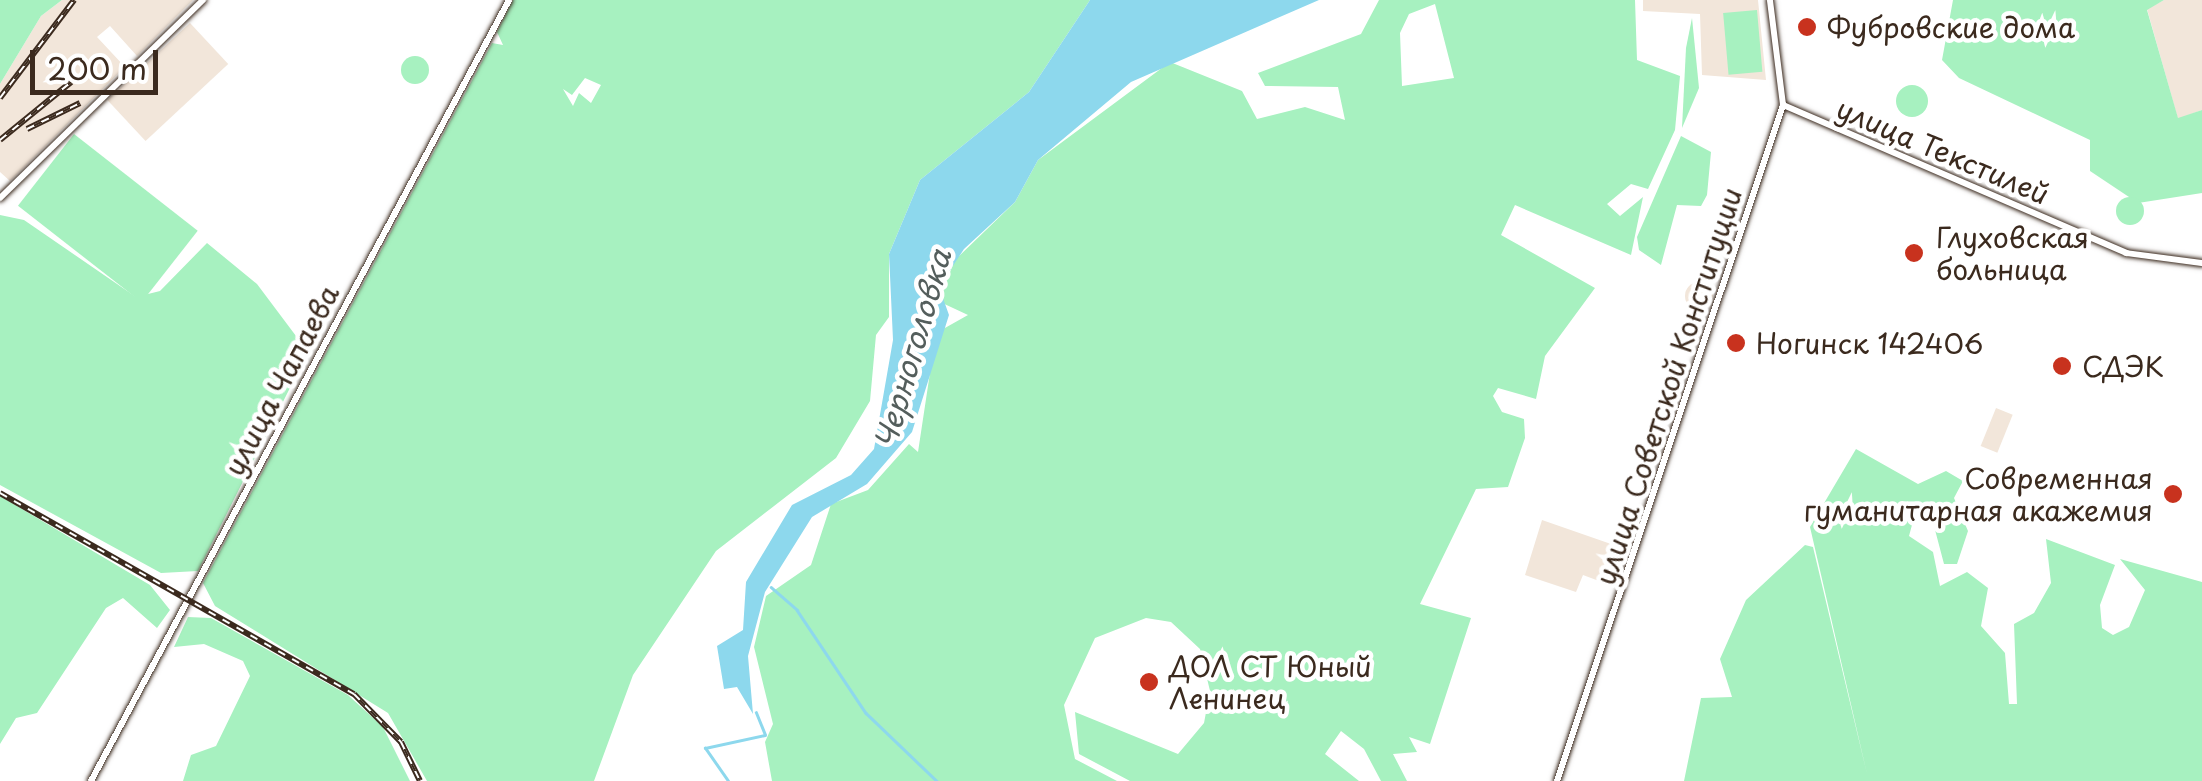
<!DOCTYPE html>
<html>
<head>
<meta charset="utf-8">
<style>
  body { margin:0 }
  #map { position:relative; width:2202px; height:781px; overflow:hidden; background:#fff; font-family:"Playpen Sans",sans-serif }
  div>[style] { position:absolute }
  [style*='--x'] { left:calc(var(--x)*1px); top:calc(var(--y)*1px); width:calc(var(--w)*1px); rotate:calc(var(--a)*1deg) }
  .built>* { inset:0; background:#f2e6da; transform-origin:0 0 }
  .round { border-radius:50% }
  .green>* { inset:0; background:#a7f1c0; transform-origin:0 0 }
  .water>* { inset:0; background:#8dd8ed }
  .stream>* { height:2.5px; margin:-1.25px; padding:0 1.25px; transform-origin:1.25px; border-radius:1.25px; background:#8dd8ed }
  .roads { filter:drop-shadow(0 0 2px #3b2a1e) drop-shadow(0 0 2px #3b2a1e) }
  .secondary>* { height:6px; margin:-3px; padding:0 3px; transform-origin:3px; border-radius:3px; background:#fff }
  .rail>* { height:6px; margin-top:-3px; transform-origin:0; background:repeating-linear-gradient(90deg,#fff 0 8px,#3b2a1e 0 16px); box-sizing:border-box; border-block:2px solid #3b2a1e }
  .dots>* { width:28px; height:28px; translate:-50% -50%; box-sizing:border-box; border:5px solid #fff; border-radius:50% }
  span { translate:-50% -50%; white-space:nowrap; text-align:center; line-height:1.15; -webkit-text-stroke:9px #fff; paint-order:stroke }
  .poi-label { font-size:28px; color:#3b2a1e }
  .left { translate:0 -50%; text-align:left }
  .right { translate:-100% -50%; text-align:right }
  .street-label { font-size:28px; color:#3b2a1e }
  .water-label { font-size:30px; color:#545e5c; font-style:italic }
  .scale { position:absolute; left:30px; top:50px; width:128px; height:45px; box-sizing:border-box; border:5px solid #3b2a1e; border-top:0; padding-left:12px; font-size:30px; line-height:35px; white-space:nowrap; color:#3b2a1e; -webkit-text-stroke:8px #fff; paint-order:stroke }
</style>
</head>
<body>
<div id="map">
  <div class="built">
    <i style="clip-path:polygon(62px 0,193px 0,137px 56px,110px 26px,97px 37px,125px 67px,10px 181px,0 172px,0 84px,41px 16px)"></i>
    <i style="clip-path:polygon(1643px 0,1758px 0,1766px 80px,1702px 75px,1700px 14px,1643px 11px)"></i>
    <i style="clip-path:polygon(2164px 0,2202px 0,2202px 110px,2178px 119px,2147px 9px)"></i>
    <i style="left:190px;top:23px;width:56px;height:113px;rotate:47deg"></i>
    <i class="round" style="left:1685px;top:282px;width:28px;height:28px"></i>
    <i style="left:1996px;top:408px;width:18px;height:41px;rotate:22deg"></i>
    <i style="clip-path:polygon(1542px 520px,1611px 544px,1599px 581px,1583px 575px,1576px 592px,1525px 575px)"></i>
  </div>
  <div class="green">
    <i style="clip-path:polygon(0 0,62px 0,41px 16px,0 84px)"></i>
    <i style="clip-path:polygon(evenodd,513px 0,1090px 0,1029px 92px,920px 180px,889px 254px,889px 317px,876px 335px,870px 401px,836px 458px,716px 551px,633px 675px,594px 781px,427px 781px,388px 713px,215px 606px,203px 583px,492px 43px,503px 45px,497px 32px,513px 0,585px 78px,601px 85px,591px 103px,579px 93px,573px 106px,563px 89px,572px 95px,585px 78px)"></i>
    <i style="clip-path:polygon(evenodd,1379px 0,1635px 0,1637px 60px,1680px 76px,1675px 130px,1648px 189px,1631px 184px,1607px 204px,1620px 216px,1643px 197px,1631px 255px,1515px 205px,1501px 235px,1595px 288px,1545px 356px,1536px 399px,1498px 388px,1493px 396px,1502px 412px,1524px 419px,1525px 438px,1508px 487px,1476px 489px,1420px 604px,1471px 618px,1430px 744px,1409px 737px,1417px 752px,1393px 754px,1407px 781px,1381px 781px,1364px 749px,1341px 731px,1325px 754px,1359px 781px,1130px 781px,1079px 754px,1075px 712px,1178px 754px,1204px 723px,1210px 691px,1200px 649px,1171px 622px,1146px 618px,1095px 638px,1064px 705px,1075px 759px,1117px 781px,772px 781px,765px 742px,773px 724px,754px 647px,766px 596px,811px 565px,831px 504px,868px 490px,909px 444px,918px 452px,936px 333px,968px 315px,938px 301px,955px 260px,1015px 202px,1038px 160px,1170px 62px,1242px 91px,1257px 119px,1305px 107px,1345px 120px,1338px 87px,1265px 86px,1258px 73px,1361px 34px,1379px 0,1435px 4px,1454px 78px,1402px 86px,1400px 33px,1409px 14px,1435px 4px)"></i>
    <i style="clip-path:polygon(1953px 0,2164px 0,2147px 10px,2178px 118px,2202px 110px,2202px 193px,2138px 203px,2090px 171px,2090px 140px,1959px 78px,1942px 60px)"></i>
    <i style="left:1757px;top:10px;width:62px;height:34px;rotate:85deg"></i>
    <i style="clip-path:polygon(1692px 18px,1699px 88px,1682px 128px,1686px 48px)"></i>
    <i class="round" style="left:401px;top:56px;width:28px;height:28px"></i>
    <i class="round" style="left:1896px;top:85px;width:32px;height:32px"></i>
    <i style="left:74px;top:134px;width:157px;height:91px;rotate:38deg"></i>
    <i style="clip-path:polygon(1681px 136px,1711px 152px,1707px 195px,1701px 206px,1677px 205px,1661px 265px,1639px 250px,1637px 237px)"></i>
    <i class="round" style="left:2116px;top:197px;width:28px;height:28px"></i>
    <i style="clip-path:polygon(0 215px,24px 220px,136px 297px,160px 291px,207px 243px,257px 284px,308px 352px,198px 571px,161px 573px,0 485px)"></i>
    <i style="clip-path:polygon(1856px 449px,1918px 484px,1946px 471px,1963px 481px,1954px 498px,1968px 531px,1957px 564px,1944px 564px,1929px 507px,1916px 510px,1909px 536px,1933px 552px,1940px 586px,1967px 572px,1988px 588px,1981px 626px,2005px 653px,2009px 704px,2017px 704px,2014px 624px,2034px 613px,2051px 583px,2046px 539px,2115px 565px,2100px 605px,2102px 628px,2113px 635px,2129px 627px,2145px 590px,2120px 559px,2202px 582px,2202px 781px,1684px 781px,1701px 698px,1732px 697px,1720px 659px,1746px 600px,1805px 545px,1813px 547px,1867px 774px,1810px 527px)"></i>
    <i style="clip-path:polygon(0 496px,150px 585px,170px 610px,157px 628px,123px 598px,106px 608px,37px 713px,16px 718px,0 744px)"></i>
    <i style="clip-path:polygon(188px 617px,211px 618px,348px 695px,383px 727px,410px 781px,183px 781px,191px 755px,216px 746px,250px 676px,243px 661px,204px 644px,174px 647px)"></i>
    <i class="round" style="left:1139px;top:670px;width:22px;height:22px"></i>
  </div>
  <div class="water">
    <i style="clip-path:polygon(1090px 0,1319px 0,1131px 82px,1038px 160px,1015px 202px,964px 249px,939px 287px,949px 315px,912px 432px,867px 484px,812px 517px,765px 592px,748px 656px,753px 714px,737px 687px,724px 689px,717px 646px,743px 630px,746px 582px,792px 505px,851px 475px,874px 449px,893px 340px,889px 254px,920px 180px,1029px 92px)"></i>
  </div>
  <div class="stream">
    <i style="--x:771;--y:587;--w:35;--a:41"></i>
    <i style="--x:797;--y:610;--w:124;--a:56.2"></i>
    <i style="--x:866;--y:713;--w:98;--a:43.8"></i>
    <i style="--x:728;--y:781;--w:40;--a:-124.9"></i>
    <i style="--x:705;--y:748;--w:61;--a:-12.2"></i>
    <i style="--x:765;--y:735;--w:24;--a:-112"></i>
  </div>
  <div class="roads">
    <div class="secondary">
      <i style="--x:1783;--y:105;--w:374;--a:23.3"></i>
      <i style="--x:2126;--y:253;--w:77;--a:7.5"></i>
      <i style="--x:0;--y:198;--w:284;--a:-44.3"></i>
      <i style="--x:91;--y:781;--w:886;--a:-61.84"></i>
      <i style="--x:1557;--y:781;--w:713;--a:-71.51"></i>
      <i style="--x:1783;--y:105;--w:106;--a:-97.1"></i>
    </div>
  </div>
  <div class="rail">
    <i style="--x:0;--y:98;--w:123;--a:-52.9"></i>
    <i style="--x:27;--y:129;--w:59;--a:-26.1"></i>
    <i style="--x:0;--y:140;--w:92;--a:-39.2"></i>
    <i style="--x:0;--y:493;--w:407;--a:29.6"></i>
    <i style="--x:354;--y:694;--w:67;--a:45.6"></i>
    <i style="--x:401;--y:742;--w:43;--a:64"></i>
  </div>
  <div class="dots">
    <i style="left:1807px;top:27px;background:#c8321e"></i>
    <i style="left:1914px;top:253px;background:#c8321e"></i>
    <i style="left:1736px;top:343px;background:#c8321e"></i>
    <i style="left:2062px;top:366px;background:#c8321e"></i>
    <i style="left:2173px;top:494px;background:#c8321e"></i>
    <i style="left:1149px;top:682px;background:#c8321e"></i>
  </div>
  <div class="poi-label">
    <span class="left" style="left:1827px;top:27px">Фубровские дома</span>
    <span class="left" style="left:1936px;top:253px">Глуховская<br>больница</span>
    <span class="left" style="left:1756px;top:343px">Ногинск 142406</span>
    <span class="left" style="left:2082px;top:366px">СДЭК</span>
    <span class="right" style="left:2153px;top:494px">Современная<br>гуманитарная акажемия</span>
    <span class="left" style="left:1169px;top:682px">ДОЛ СТ Юный<br>Ленинец</span>
  </div>
  <div class="street-label">
    <span style="left:1943px;top:151px;rotate:23deg">улица Текстилей</span>
    <span style="left:281px;top:380px;rotate:-62deg">улица Чапаева</span>
    <span style="left:1668px;top:386px;rotate:-72deg">улица Советской Конституции</span>
  </div>
  <div class="water-label">
    <span style="left:912px;top:349px;rotate:-74deg">Черноголовка</span>
  </div>
  <div class="scale">200 m</div>
</div>
</body>
</html>
